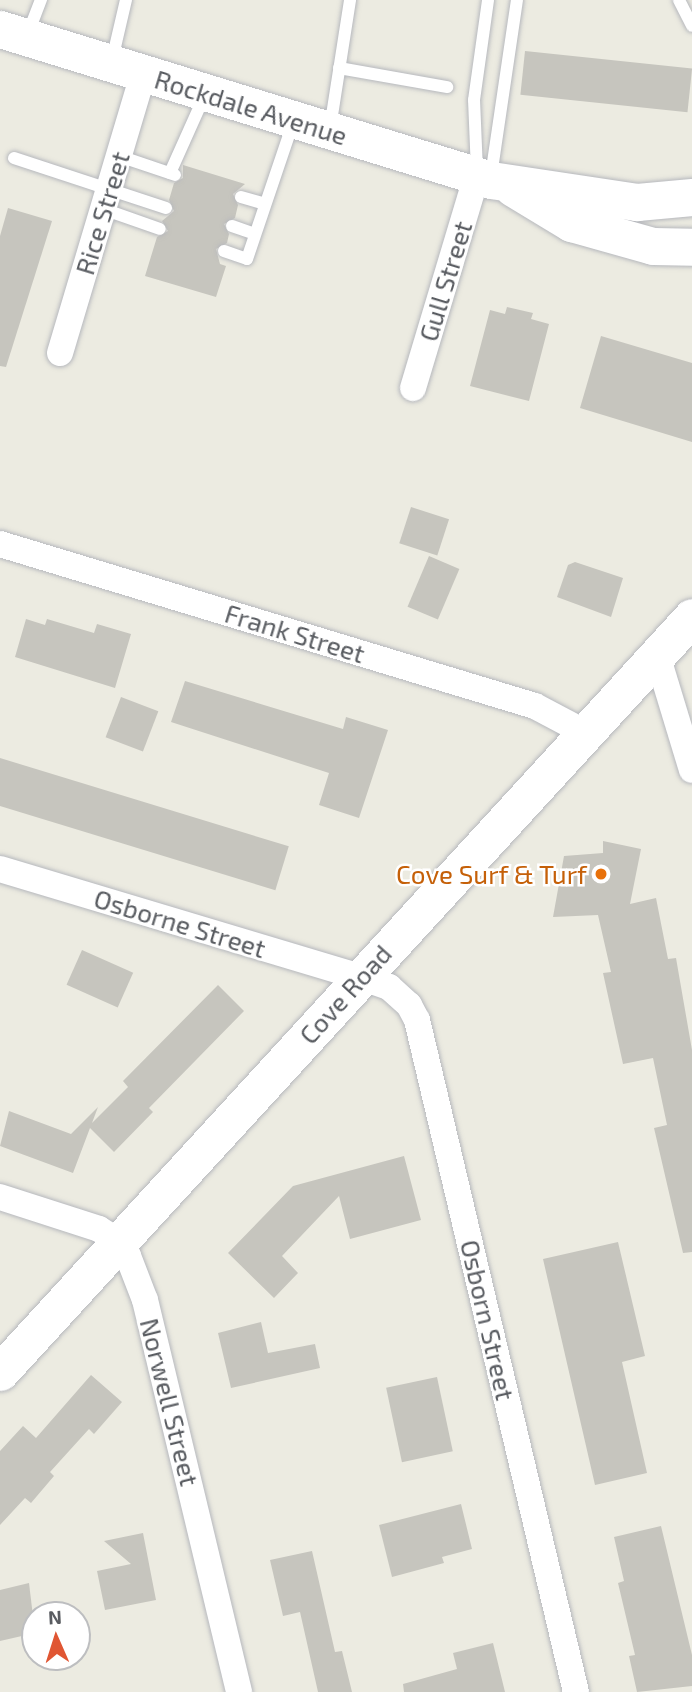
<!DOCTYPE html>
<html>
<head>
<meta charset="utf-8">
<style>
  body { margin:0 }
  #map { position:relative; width:692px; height:1692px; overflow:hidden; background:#ecebe1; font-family:"Exo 2",sans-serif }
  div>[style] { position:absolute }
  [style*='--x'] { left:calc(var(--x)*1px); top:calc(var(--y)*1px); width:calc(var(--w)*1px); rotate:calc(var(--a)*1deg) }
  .building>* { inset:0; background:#c6c5be; transform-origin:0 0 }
  .roads { filter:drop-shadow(0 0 2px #b6b8bd) drop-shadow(0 0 2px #b6b8bd) }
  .lane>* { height:12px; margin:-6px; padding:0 6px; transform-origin:6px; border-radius:6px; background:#fff }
  .street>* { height:26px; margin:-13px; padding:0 13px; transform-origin:13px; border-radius:13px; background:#fff }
  .secondary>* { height:37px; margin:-18.5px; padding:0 18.5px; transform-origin:18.5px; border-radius:18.5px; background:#fff }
  .dots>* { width:19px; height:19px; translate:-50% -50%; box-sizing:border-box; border:4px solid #fff; border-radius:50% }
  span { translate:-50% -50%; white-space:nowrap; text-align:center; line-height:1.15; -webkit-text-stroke:5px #fff; paint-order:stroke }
  .street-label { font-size:26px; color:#595c61 }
  .food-label { font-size:26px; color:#c56008 }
  .right { translate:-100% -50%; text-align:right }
  .north { position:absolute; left:21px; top:1601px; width:70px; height:70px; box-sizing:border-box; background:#fff; border:2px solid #bdbec0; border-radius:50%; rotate:357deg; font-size:19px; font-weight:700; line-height:28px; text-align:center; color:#595c61 }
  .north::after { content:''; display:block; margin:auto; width:24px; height:32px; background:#e05633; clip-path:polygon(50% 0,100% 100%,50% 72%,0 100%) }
</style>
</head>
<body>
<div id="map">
  <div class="building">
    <i style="left:525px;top:51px;width:168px;height:44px;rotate:6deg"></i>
    <i style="clip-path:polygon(183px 165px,245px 184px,233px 194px,238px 205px,235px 218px,224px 224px,229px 234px,227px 243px,216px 249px,220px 264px,226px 266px,216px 297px,145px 276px,157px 237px,168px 231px,162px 221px,174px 211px,169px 200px,174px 183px,183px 178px)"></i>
    <i style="clip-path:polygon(8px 208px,52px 221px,6px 367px,0 366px,0 236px)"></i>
    <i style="clip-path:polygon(507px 307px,533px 313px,531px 319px,549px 324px,529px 401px,470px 386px,490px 310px,505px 314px)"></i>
    <i style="clip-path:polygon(601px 336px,692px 363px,692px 442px,580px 408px)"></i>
    <i style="left:411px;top:507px;width:40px;height:38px;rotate:18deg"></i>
    <i style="left:429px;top:556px;width:33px;height:55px;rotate:23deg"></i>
    <i style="clip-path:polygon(575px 562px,623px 578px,611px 617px,557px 597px,568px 565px)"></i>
    <i style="clip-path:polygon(26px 619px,45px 625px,47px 619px,94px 633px,97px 624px,131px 634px,115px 688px,15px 657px)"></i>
    <i style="clip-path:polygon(185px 681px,343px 729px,346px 717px,388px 730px,359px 818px,319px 805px,329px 773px,171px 722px)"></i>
    <i style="left:121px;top:697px;width:40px;height:43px;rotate:21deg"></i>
    <i style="left:0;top:758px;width:302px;height:46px;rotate:17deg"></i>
    <i style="clip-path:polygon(603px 841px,641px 849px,630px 904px,656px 898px,668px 959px,676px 958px,692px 1050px,692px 1252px,683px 1253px,654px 1128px,667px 1125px,653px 1058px,623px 1064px,603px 973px,611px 972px,598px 915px,553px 917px,564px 856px,603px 853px)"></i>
    <i style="left:82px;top:950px;width:56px;height:38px;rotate:24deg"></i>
    <i style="clip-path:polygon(218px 985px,244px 1011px,149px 1108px,153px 1112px,114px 1152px,90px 1128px,73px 1173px,0 1146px,9px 1111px,71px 1134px,98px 1107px,92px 1123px,128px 1087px,123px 1081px)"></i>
    <i style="clip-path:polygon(404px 1156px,421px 1220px,350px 1239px,339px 1196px,282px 1256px,298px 1273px,274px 1298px,228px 1253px,293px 1186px)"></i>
    <i style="clip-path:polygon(618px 1242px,645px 1356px,622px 1362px,647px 1473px,595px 1485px,543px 1259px)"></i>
    <i style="clip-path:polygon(261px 1322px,268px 1353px,315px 1344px,320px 1368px,231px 1388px,218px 1333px)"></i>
    <i style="clip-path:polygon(91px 1375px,122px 1402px,94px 1434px,89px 1429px,50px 1472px,54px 1476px,31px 1503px,25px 1498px,0 1525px,0 1451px,23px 1426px,36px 1438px)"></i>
    <i style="left:437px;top:1377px;width:76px;height:52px;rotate:78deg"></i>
    <i style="clip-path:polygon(461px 1504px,472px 1549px,442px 1557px,444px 1563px,392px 1577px,379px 1525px)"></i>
    <i style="clip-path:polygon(661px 1526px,692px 1655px,692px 1686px,637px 1692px,629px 1656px,635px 1655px,618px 1583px,624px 1581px,614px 1537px)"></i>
    <i style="clip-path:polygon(143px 1533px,156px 1600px,105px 1610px,97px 1571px,131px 1564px,104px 1541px)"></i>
    <i style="clip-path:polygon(312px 1551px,335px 1652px,342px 1651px,352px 1692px,318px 1692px,300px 1612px,283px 1616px,270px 1560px)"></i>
    <i style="clip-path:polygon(29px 1583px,35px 1633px,0 1641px,0 1590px)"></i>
    <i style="clip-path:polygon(493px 1643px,505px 1692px,404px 1692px,403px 1684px,457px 1669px,453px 1653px)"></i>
  </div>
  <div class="roads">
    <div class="lane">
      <i style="--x:679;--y:0;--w:29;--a:63"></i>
      <i style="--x:27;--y:36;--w:39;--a:-69"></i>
      <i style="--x:112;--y:60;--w:62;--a:-76.9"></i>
      <i style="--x:339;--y:68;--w:110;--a:10"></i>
      <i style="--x:330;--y:128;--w:130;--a:-81.1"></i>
      <i style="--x:119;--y:156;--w:59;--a:18.7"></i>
      <i style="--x:14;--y:158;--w:160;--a:18.2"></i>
      <i style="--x:477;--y:171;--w:71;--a:-92.4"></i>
      <i style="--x:474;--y:100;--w:101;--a:-82"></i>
      <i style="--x:170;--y:173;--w:83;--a:-65.9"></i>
      <i style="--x:491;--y:176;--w:178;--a:-81.6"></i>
      <i style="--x:241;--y:197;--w:25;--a:16"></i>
      <i style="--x:103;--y:209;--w:60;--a:19.3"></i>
      <i style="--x:232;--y:226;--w:24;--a:19"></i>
      <i style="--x:224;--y:251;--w:24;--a:19"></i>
      <i style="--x:247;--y:259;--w:144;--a:-71.3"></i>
    </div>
    <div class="street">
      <i style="--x:60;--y:353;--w:291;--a:-73.4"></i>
      <i style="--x:413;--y:388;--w:223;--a:-73.3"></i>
      <i style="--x:0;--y:544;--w:559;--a:16.85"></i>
      <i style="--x:535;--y:706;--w:58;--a:27.9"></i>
      <i style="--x:657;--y:655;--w:120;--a:73.1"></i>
      <i style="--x:0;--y:869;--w:376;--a:16.7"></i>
      <i style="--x:360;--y:977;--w:31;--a:19"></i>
      <i style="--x:389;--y:987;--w:27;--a:42"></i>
      <i style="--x:409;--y:1005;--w:17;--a:62"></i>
      <i style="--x:417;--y:1020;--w:691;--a:76.69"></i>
      <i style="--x:0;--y:1197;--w:104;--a:17.9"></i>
      <i style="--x:99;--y:1229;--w:25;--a:32"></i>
      <i style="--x:120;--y:1242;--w:16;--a:60"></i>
      <i style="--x:128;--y:1256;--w:47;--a:68.9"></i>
      <i style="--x:145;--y:1300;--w:403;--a:76.5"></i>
    </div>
    <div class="secondary">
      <i style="--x:0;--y:29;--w:514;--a:17.09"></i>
      <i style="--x:491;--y:180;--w:148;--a:8.6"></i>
      <i style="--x:637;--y:202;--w:55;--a:-5.2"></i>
      <i style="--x:513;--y:188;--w:68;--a:31.1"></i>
      <i style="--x:571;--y:223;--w:85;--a:15.7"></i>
      <i style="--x:653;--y:246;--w:39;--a:1"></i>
      <i style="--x:0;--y:1372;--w:1024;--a:-47.49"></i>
    </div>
  </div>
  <div class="dots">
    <i style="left:601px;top:874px;background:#e8710a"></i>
  </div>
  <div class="street-label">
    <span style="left:251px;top:107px;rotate:17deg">Rockdale Avenue</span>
    <span style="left:102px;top:213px;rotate:-73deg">Rice Street</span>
    <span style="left:445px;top:281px;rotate:-73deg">Gull Street</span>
    <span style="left:295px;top:633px;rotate:17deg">Frank Street</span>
    <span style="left:180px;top:923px;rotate:17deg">Osborne Street</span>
    <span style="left:345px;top:994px;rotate:-48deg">Cove Road</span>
    <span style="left:488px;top:1320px;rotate:77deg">Osborn Street</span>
    <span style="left:170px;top:1402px;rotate:76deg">Norwell Street</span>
  </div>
  <div class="food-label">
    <span class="right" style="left:587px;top:874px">Cove Surf &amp; Turf</span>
  </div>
  <div class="north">N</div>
</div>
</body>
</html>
